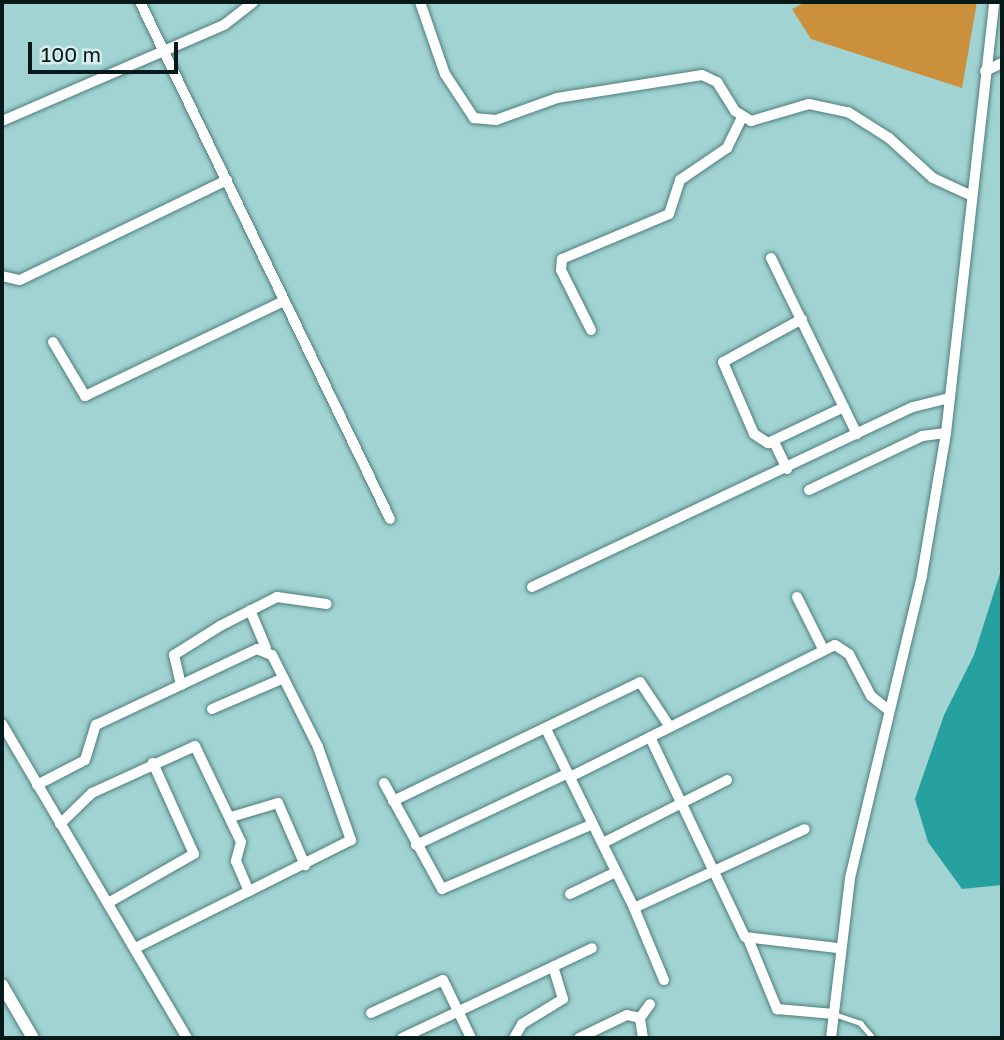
<!DOCTYPE html>
<html>
<head>
<meta charset="utf-8">
<style>
  body { margin:0 }
  #map { position:relative; width:1004px; height:1040px; overflow:hidden; background:#a0d3d1; font-family:"Golos Text",sans-serif }
  div>[style] { position:absolute }
  [style*='--x'] { left:calc(var(--x)*1px); top:calc(var(--y)*1px); width:calc(var(--w)*1px); rotate:calc(var(--a)*1deg) }
  .green>* { inset:0; background:#ca903b }
  .water>* { inset:0; background:#27a19f }
  .roads { filter:drop-shadow(0 0 2px #4d7d7c) drop-shadow(0 0 2px #4d7d7c) }
  .service>* { height:5px; margin:-2.5px; padding:0 2.5px; transform-origin:2.5px; border-radius:2.5px; background:#fff }
  .minor>* { height:10px; margin:-5px; padding:0 5px; transform-origin:5px; border-radius:5px; background:#fff }
  .tertiary>* { height:12px; margin:-6px; padding:0 6px; transform-origin:6px; border-radius:6px; background:#fff }
  span { translate:-50% -50%; white-space:nowrap; text-align:center; line-height:1.15; -webkit-text-stroke:7px #d5eeed; paint-order:stroke }
  .frame { position:absolute; inset:0; border:4px solid #061a1a; pointer-events:none }
  .scale { position:absolute; left:28px; top:42px; width:150px; height:32px; box-sizing:border-box; border:4px solid #061a1a; border-top:0; padding-left:9px; font-size:21px; line-height:24px; white-space:nowrap; color:#061a1a; -webkit-text-stroke:5px #d5eeed; paint-order:stroke }
</style>
</head>
<body>
<div id="map">
  <div class="green">
    <i style="clip-path:polygon(806px 2px,977px 2px,962px 88px,811px 39px,792px 9px)"></i>
  </div>
  <div class="water">
    <i style="clip-path:polygon(1002px 567px,1002px 885px,962px 889px,928px 842px,915px 799px,944px 715px,974px 655px)"></i>
  </div>
  <div class="roads">
    <div class="service">
      <i style="--x:834;--y:1014;--w:28;--a:19"></i>
      <i style="--x:860;--y:1023;--w:20;--a:49"></i>
    </div>
    <div class="minor">
      <i style="--x:140;--y:2;--w:574;--a:64.19"></i>
      <i style="--x:420;--y:2;--w:76;--a:70.9"></i>
      <i style="--x:445;--y:74;--w:53;--a:56.6"></i>
      <i style="--x:474;--y:118;--w:22;--a:5"></i>
      <i style="--x:496;--y:120;--w:65;--a:-19.8"></i>
      <i style="--x:557;--y:98;--w:147;--a:-9"></i>
      <i style="--x:702;--y:75;--w:17;--a:25"></i>
      <i style="--x:717;--y:82;--w:34;--a:58"></i>
      <i style="--x:735;--y:111;--w:19;--a:32"></i>
      <i style="--x:751;--y:121;--w:60;--a:-16.3"></i>
      <i style="--x:809;--y:104;--w:40;--a:12"></i>
      <i style="--x:848;--y:112;--w:49;--a:32.4"></i>
      <i style="--x:889;--y:138;--w:59;--a:42.3"></i>
      <i style="--x:933;--y:178;--w:43;--a:24.8"></i>
      <i style="--x:985;--y:71;--w:19;--a:-25"></i>
      <i style="--x:2;--y:121;--w:242;--a:-23.4"></i>
      <i style="--x:224;--y:25;--w:37;--a:-38"></i>
      <i style="--x:771;--y:258;--w:196;--a:64"></i>
      <i style="--x:2;--y:276;--w:18;--a:13"></i>
      <i style="--x:20;--y:280;--w:230;--a:-25.8"></i>
      <i style="--x:802;--y:319;--w:90;--a:151.4"></i>
      <i style="--x:723;--y:362;--w:78;--a:66.7"></i>
      <i style="--x:754;--y:434;--w:17;--a:33"></i>
      <i style="--x:768;--y:443;--w:84;--a:-25.3"></i>
      <i style="--x:591;--y:330;--w:67;--a:-116.6"></i>
      <i style="--x:561;--y:270;--w:11;--a:-85"></i>
      <i style="--x:562;--y:259;--w:116;--a:-22.8"></i>
      <i style="--x:669;--y:214;--w:36;--a:-72"></i>
      <i style="--x:680;--y:180;--w:57;--a:-34.2"></i>
      <i style="--x:727;--y:148;--w:34;--a:-64"></i>
      <i style="--x:53;--y:342;--w:63;--a:59.3"></i>
      <i style="--x:85;--y:396;--w:221;--a:-25.5"></i>
      <i style="--x:774;--y:442;--w:30;--a:64"></i>
      <i style="--x:809;--y:490;--w:125;--a:-25.5"></i>
      <i style="--x:922;--y:436;--w:24;--a:-7"></i>
      <i style="--x:532;--y:587;--w:421;--a:-25.3"></i>
      <i style="--x:913;--y:407;--w:38;--a:-14"></i>
      <i style="--x:797;--y:597;--w:58;--a:63.4"></i>
      <i style="--x:250;--y:610;--w:41;--a:67.2"></i>
      <i style="--x:181;--y:685;--w:31;--a:-103"></i>
      <i style="--x:174;--y:655;--w:54;--a:-32.2"></i>
      <i style="--x:220;--y:626;--w:64;--a:-27"></i>
      <i style="--x:277;--y:597;--w:50;--a:8"></i>
      <i style="--x:212;--y:709;--w:78;--a:-23.3"></i>
      <i style="--x:2;--y:724;--w:364;--a:59.5"></i>
      <i style="--x:546;--y:729;--w:199;--a:63.8"></i>
      <i style="--x:634;--y:908;--w:188;--a:-24.8"></i>
      <i style="--x:650;--y:737;--w:221;--a:64.6"></i>
      <i style="--x:745;--y:937;--w:93;--a:6.8"></i>
      <i style="--x:570;--y:777;--w:296;--a:-26.5"></i>
      <i style="--x:835;--y:645;--w:17;--a:33"></i>
      <i style="--x:849;--y:654;--w:47;--a:62.4"></i>
      <i style="--x:871;--y:696;--w:21;--a:39"></i>
      <i style="--x:384;--y:783;--w:121;--a:61.3"></i>
      <i style="--x:442;--y:889;--w:164;--a:-23.3"></i>
      <i style="--x:37;--y:785;--w:54;--a:-27.5"></i>
      <i style="--x:85;--y:760;--w:37;--a:-73"></i>
      <i style="--x:96;--y:725;--w:178;--a:-25.3"></i>
      <i style="--x:257;--y:649;--w:16;--a:22"></i>
      <i style="--x:272;--y:655;--w:103;--a:63.4"></i>
      <i style="--x:318;--y:747;--w:99;--a:70.5"></i>
      <i style="--x:351;--y:840;--w:241;--a:153.4"></i>
      <i style="--x:393;--y:801;--w:274;--a:-25.7"></i>
      <i style="--x:640;--y:682;--w:54;--a:56.3"></i>
      <i style="--x:231;--y:817;--w:49;--a:-16.6"></i>
      <i style="--x:278;--y:803;--w:68;--a:66.5"></i>
      <i style="--x:60;--y:824;--w:45;--a:-44.1"></i>
      <i style="--x:92;--y:793;--w:113;--a:-24.5"></i>
      <i style="--x:195;--y:746;--w:106;--a:64.4"></i>
      <i style="--x:241;--y:842;--w:20;--a:105"></i>
      <i style="--x:236;--y:861;--w:33;--a:67"></i>
      <i style="--x:603;--y:843;--w:139;--a:-26.9"></i>
      <i style="--x:416;--y:845;--w:168;--a:-25.3"></i>
      <i style="--x:570;--y:894;--w:51;--a:-25.6"></i>
      <i style="--x:108;--y:903;--w:99;--a:-29.7"></i>
      <i style="--x:194;--y:854;--w:100;--a:-114.3"></i>
      <i style="--x:634;--y:908;--w:78;--a:67.4"></i>
      <i style="--x:749;--y:941;--w:74;--a:67.6"></i>
      <i style="--x:777;--y:1009;--w:57;--a:5"></i>
      <i style="--x:371;--y:1013;--w:79;--a:-24.6"></i>
      <i style="--x:443;--y:980;--w:64;--a:64.2"></i>
      <i style="--x:402;--y:1038;--w:210;--a:-25.3"></i>
      <i style="--x:514;--y:1038;--w:16;--a:-60"></i>
      <i style="--x:522;--y:1024;--w:48;--a:-31.4"></i>
      <i style="--x:563;--y:999;--w:34;--a:-107"></i>
      <i style="--x:579;--y:1038;--w:53;--a:-25.6"></i>
      <i style="--x:627;--y:1015;--w:13;--a:13"></i>
      <i style="--x:643;--y:1038;--w:20;--a:-99"></i>
      <i style="--x:640;--y:1018;--w:17;--a:-54"></i>
      <i style="--x:831;--y:1038;--w:161;--a:-83.2"></i>
      <i style="--x:850;--y:878;--w:311;--a:-76.6"></i>
      <i style="--x:922;--y:575;--w:144;--a:-80.4"></i>
      <i style="--x:946;--y:433;--w:434;--a:-83.6"></i>
    </div>
    <div class="tertiary">
      <i style="--x:2;--y:985;--w:61;--a:59.7"></i>
    </div>
  </div>
  <div class="frame"></div>
  <div class="scale">100 m</div>
</div>
</body>
</html>
